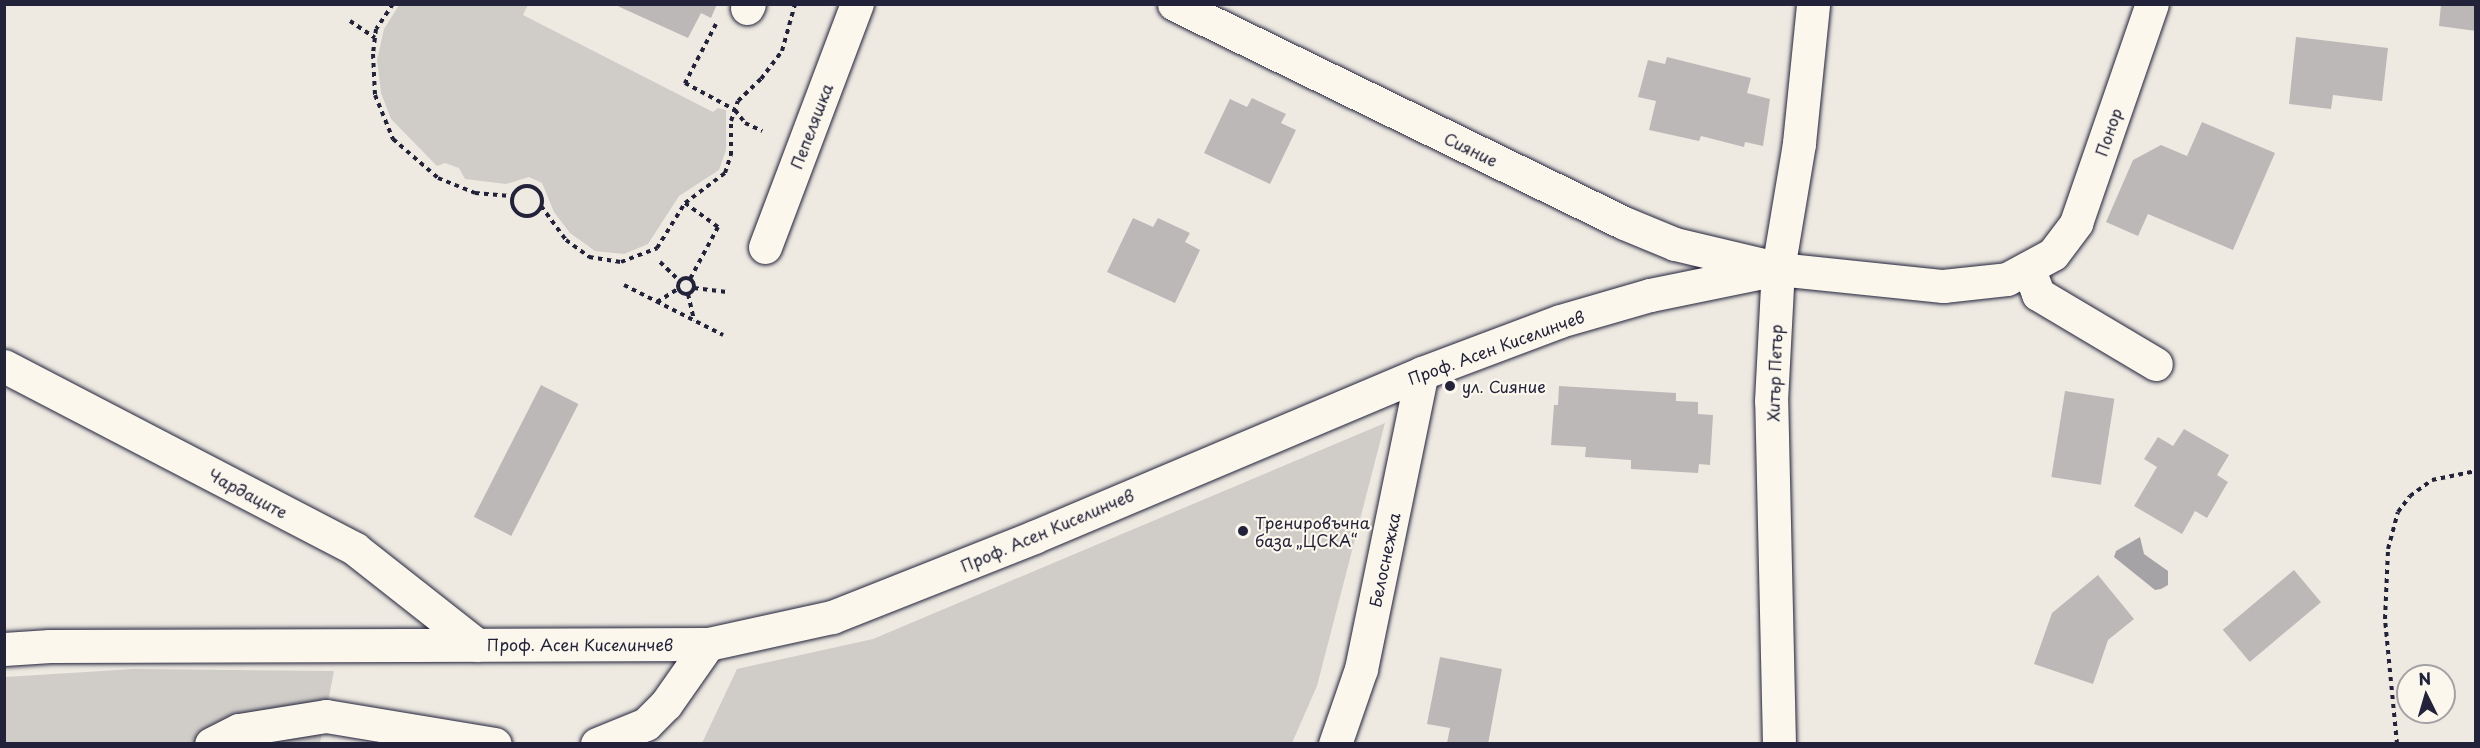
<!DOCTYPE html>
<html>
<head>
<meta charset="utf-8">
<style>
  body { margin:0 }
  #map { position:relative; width:2480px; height:748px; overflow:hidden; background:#eeeae2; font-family:"Playpen Sans",sans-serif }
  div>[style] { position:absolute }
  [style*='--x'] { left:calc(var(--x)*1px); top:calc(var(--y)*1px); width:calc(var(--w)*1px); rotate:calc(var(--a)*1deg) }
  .green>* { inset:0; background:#d0cdc9 }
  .water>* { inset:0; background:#a6a3a7 }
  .building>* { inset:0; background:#bcb8b8; transform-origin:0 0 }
  .path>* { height:4px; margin-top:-2px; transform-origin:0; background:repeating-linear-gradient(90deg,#22223b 0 4.5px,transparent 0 9px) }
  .path>.ring { margin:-2px; padding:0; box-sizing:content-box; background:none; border:4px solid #22223b; border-radius:50% }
  .roads { filter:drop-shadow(0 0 2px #22223b) drop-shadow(0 0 2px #22223b) }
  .minor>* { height:33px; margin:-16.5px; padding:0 16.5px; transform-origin:16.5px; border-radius:16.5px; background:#fbf7ec }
  .dots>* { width:16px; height:16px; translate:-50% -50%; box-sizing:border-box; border:3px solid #fbf7ec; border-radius:50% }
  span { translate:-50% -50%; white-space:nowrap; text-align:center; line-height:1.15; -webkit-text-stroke:4.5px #fbf7ec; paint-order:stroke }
  .street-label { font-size:16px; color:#22223b }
  .poi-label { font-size:16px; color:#22223b }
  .left { translate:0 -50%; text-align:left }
  .frame { position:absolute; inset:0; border:6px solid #22223b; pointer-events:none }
  .north { position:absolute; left:2396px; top:664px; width:60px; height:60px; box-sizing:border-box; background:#fbf7ec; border:2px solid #a4a2a5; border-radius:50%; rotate:355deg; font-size:16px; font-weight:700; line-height:24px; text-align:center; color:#22223b }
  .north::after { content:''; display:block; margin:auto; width:21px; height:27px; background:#22223b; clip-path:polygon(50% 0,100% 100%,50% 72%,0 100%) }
</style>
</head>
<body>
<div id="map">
  <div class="green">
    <i style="clip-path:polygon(399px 5px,528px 5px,523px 15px,713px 112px,718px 108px,726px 110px,726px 150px,719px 170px,679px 196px,648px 244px,624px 254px,595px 251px,570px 233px,554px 212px,542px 183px,529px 177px,506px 184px,465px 179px,459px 168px,445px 163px,437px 166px,391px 119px,381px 93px,377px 60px,384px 29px)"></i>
    <i style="clip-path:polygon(1385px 423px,1317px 686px,1292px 743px,702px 743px,737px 669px,873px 639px)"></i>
    <i style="clip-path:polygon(134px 669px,334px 671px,320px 743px,5px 744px,5px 677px)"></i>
  </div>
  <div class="water">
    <i style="clip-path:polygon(2140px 537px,2144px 554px,2168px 571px,2168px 585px,2161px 589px,2155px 590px,2114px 557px,2116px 551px)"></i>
  </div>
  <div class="building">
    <i style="clip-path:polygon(613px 4px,717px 4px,711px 18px,701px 13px,688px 38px)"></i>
    <i style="clip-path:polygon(2441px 4px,2476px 4px,2476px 31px,2439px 26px)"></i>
    <i style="clip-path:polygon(2296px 37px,2388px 48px,2382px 101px,2333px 95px,2331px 109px,2289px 104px)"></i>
    <i style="clip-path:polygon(1667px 57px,1751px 78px,1747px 93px,1770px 99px,1763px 146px,1745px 142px,1744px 147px,1701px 136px,1699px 141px,1649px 130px,1656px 101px,1638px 97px,1648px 60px,1665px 64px)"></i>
    <i style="clip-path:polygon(1252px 98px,1286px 114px,1281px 123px,1296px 130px,1270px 184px,1204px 153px,1230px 99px,1247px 107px)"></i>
    <i style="clip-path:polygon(2202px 122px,2275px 153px,2233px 250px,2148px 214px,2138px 236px,2106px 222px,2133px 160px,2161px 145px,2187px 156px)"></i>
    <i style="clip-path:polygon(1133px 218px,1153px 227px,1158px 218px,1190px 233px,1185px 242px,1200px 250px,1175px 303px,1107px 272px)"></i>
    <i style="left:541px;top:385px;width:42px;height:148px;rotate:27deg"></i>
    <i style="clip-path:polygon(1559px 386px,1676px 393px,1676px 401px,1698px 402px,1698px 414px,1713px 415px,1710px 465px,1699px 464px,1698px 473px,1631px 469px,1631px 460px,1585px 457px,1586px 447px,1551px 445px,1554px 405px,1558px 405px)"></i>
    <i style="left:2065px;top:391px;width:50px;height:87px;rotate:9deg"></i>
    <i style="clip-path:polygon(2184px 429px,2229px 455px,2217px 475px,2228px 482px,2207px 518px,2195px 511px,2182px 534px,2134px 506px,2157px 467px,2144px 459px,2158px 437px,2173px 446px)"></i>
    <i style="left:2294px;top:570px;width:42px;height:93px;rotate:50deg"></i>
    <i style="clip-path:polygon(2098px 575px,2134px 619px,2108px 640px,2093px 684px,2034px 664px,2052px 613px)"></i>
    <i style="clip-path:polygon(1440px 657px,1502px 669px,1488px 744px,1447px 743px,1450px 728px,1427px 724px)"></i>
  </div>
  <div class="path">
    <i style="--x:393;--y:4;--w:30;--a:124"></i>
    <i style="--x:376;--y:29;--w:25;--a:97"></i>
    <i style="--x:373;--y:54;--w:41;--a:87.2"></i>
    <i style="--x:375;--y:95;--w:48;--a:67.8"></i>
    <i style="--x:393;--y:139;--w:60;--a:40.9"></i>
    <i style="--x:438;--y:178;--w:40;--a:22"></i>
    <i style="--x:475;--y:193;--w:38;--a:5"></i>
    <i style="--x:350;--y:21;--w:30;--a:34"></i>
    <i style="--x:716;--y:24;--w:67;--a:117.7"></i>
    <i style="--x:685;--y:83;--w:57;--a:28.4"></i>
    <i style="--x:735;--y:110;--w:16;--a:52"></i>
    <i style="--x:745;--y:123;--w:19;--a:25"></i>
    <i class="ring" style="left:512px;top:186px;width:26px;height:26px"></i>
    <i style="--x:685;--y:203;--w:41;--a:36"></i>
    <i style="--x:718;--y:227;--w:59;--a:118.3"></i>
    <i style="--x:541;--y:206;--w:42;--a:53.7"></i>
    <i style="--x:566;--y:240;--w:29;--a:36"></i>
    <i style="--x:589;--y:257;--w:32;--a:9"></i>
    <i style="--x:621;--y:262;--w:39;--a:-21"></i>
    <i style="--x:657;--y:248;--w:53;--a:-58.1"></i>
    <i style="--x:685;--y:203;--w:50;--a:-36.9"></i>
    <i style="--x:725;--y:173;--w:19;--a:-72"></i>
    <i style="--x:731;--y:155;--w:34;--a:-90"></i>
    <i style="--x:731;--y:121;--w:21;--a:-71"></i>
    <i style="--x:738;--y:101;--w:32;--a:-44"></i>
    <i style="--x:761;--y:79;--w:35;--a:-53"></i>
    <i style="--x:782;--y:51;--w:49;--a:-74.5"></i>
    <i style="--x:660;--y:262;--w:28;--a:44"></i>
    <i class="ring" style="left:678px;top:278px;width:12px;height:12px"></i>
    <i style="--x:624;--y:285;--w:111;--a:26.8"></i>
    <i style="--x:694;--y:288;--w:33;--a:7"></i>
    <i style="--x:688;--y:294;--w:27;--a:77"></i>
    <i style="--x:657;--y:302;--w:25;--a:-32"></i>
    <i style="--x:2397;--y:744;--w:126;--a:-95.5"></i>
    <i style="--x:2385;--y:619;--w:70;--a:-87.5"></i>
    <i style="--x:2388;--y:549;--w:38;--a:-75"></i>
    <i style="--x:2398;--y:512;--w:20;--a:-53"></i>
    <i style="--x:2410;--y:496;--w:27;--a:-36"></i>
    <i style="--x:2432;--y:480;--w:45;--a:-11.6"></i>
  </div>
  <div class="roads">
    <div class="minor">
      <i style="--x:1174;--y:4;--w:500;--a:25.95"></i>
      <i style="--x:1624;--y:223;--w:55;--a:22.4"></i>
      <i style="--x:1675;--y:244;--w:91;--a:13.3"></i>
      <i style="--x:747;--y:8;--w:4;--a:-63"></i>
      <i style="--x:765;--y:247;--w:260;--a:-69.3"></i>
      <i style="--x:2029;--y:270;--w:26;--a:69"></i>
      <i style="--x:2038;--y:294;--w:137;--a:30.7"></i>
      <i style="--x:4;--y:366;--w:396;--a:27.5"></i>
      <i style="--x:355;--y:549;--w:155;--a:38.2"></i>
      <i style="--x:4;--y:649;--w:46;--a:-3.7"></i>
      <i style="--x:50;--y:646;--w:658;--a:-0.17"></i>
      <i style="--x:708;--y:644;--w:127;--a:-12.3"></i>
      <i style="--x:832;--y:617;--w:217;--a:-21.6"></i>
      <i style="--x:1034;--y:537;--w:421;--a:-22.9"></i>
      <i style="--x:1422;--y:373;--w:147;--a:-20.6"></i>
      <i style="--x:1560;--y:321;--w:94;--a:-16.1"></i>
      <i style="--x:1650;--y:295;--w:131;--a:-11.5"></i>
      <i style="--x:1778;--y:269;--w:166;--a:5.9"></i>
      <i style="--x:1943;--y:286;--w:64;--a:-6.2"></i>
      <i style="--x:2007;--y:279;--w:52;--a:-28.5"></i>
      <i style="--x:2053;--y:254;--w:39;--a:-53"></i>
      <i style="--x:2076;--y:223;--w:232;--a:-70.9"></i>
      <i style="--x:211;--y:744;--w:31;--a:-27"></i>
      <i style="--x:239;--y:730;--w:88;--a:-9.1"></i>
      <i style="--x:326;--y:716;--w:171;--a:9.4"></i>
      <i style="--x:597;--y:744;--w:53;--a:-22.2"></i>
      <i style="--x:646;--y:724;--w:28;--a:-45"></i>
      <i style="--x:666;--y:704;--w:73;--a:-55"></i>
      <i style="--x:1335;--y:744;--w:79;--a:-70.9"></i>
      <i style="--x:1361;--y:669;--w:302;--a:-78.4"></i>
      <i style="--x:1779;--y:744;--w:343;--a:-91.3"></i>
      <i style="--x:1771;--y:401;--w:132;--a:-87"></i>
      <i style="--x:1778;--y:269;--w:128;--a:-80.5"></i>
      <i style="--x:1799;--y:143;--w:140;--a:-84.2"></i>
    </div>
  </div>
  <div class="dots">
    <i style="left:1450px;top:386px;background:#22223b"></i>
    <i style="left:1243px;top:531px;background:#22223b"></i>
  </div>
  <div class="street-label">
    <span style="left:811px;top:126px;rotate:-69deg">Пепеляшка</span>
    <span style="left:2108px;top:132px;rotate:-71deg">Понор</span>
    <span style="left:1471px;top:149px;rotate:26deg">Сияние</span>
    <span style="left:1496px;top:347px;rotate:-20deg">Проф. Асен Киселинчев</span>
    <span style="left:1774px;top:373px;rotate:-88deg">Хитър Петър</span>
    <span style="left:248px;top:493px;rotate:28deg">Чардаците</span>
    <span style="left:1047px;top:530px;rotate:-23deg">Проф. Асен Киселинчев</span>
    <span style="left:1384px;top:560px;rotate:-78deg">Белоснежка</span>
    <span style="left:580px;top:644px">Проф. Асен Киселинчев</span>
  </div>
  <div class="poi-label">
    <span class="left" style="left:1462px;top:386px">ул. Сияние</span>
    <span class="left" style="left:1255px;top:531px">Тренировъчна<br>база „ЦСКА“</span>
  </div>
  <div class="frame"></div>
  <div class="north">N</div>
</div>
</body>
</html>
